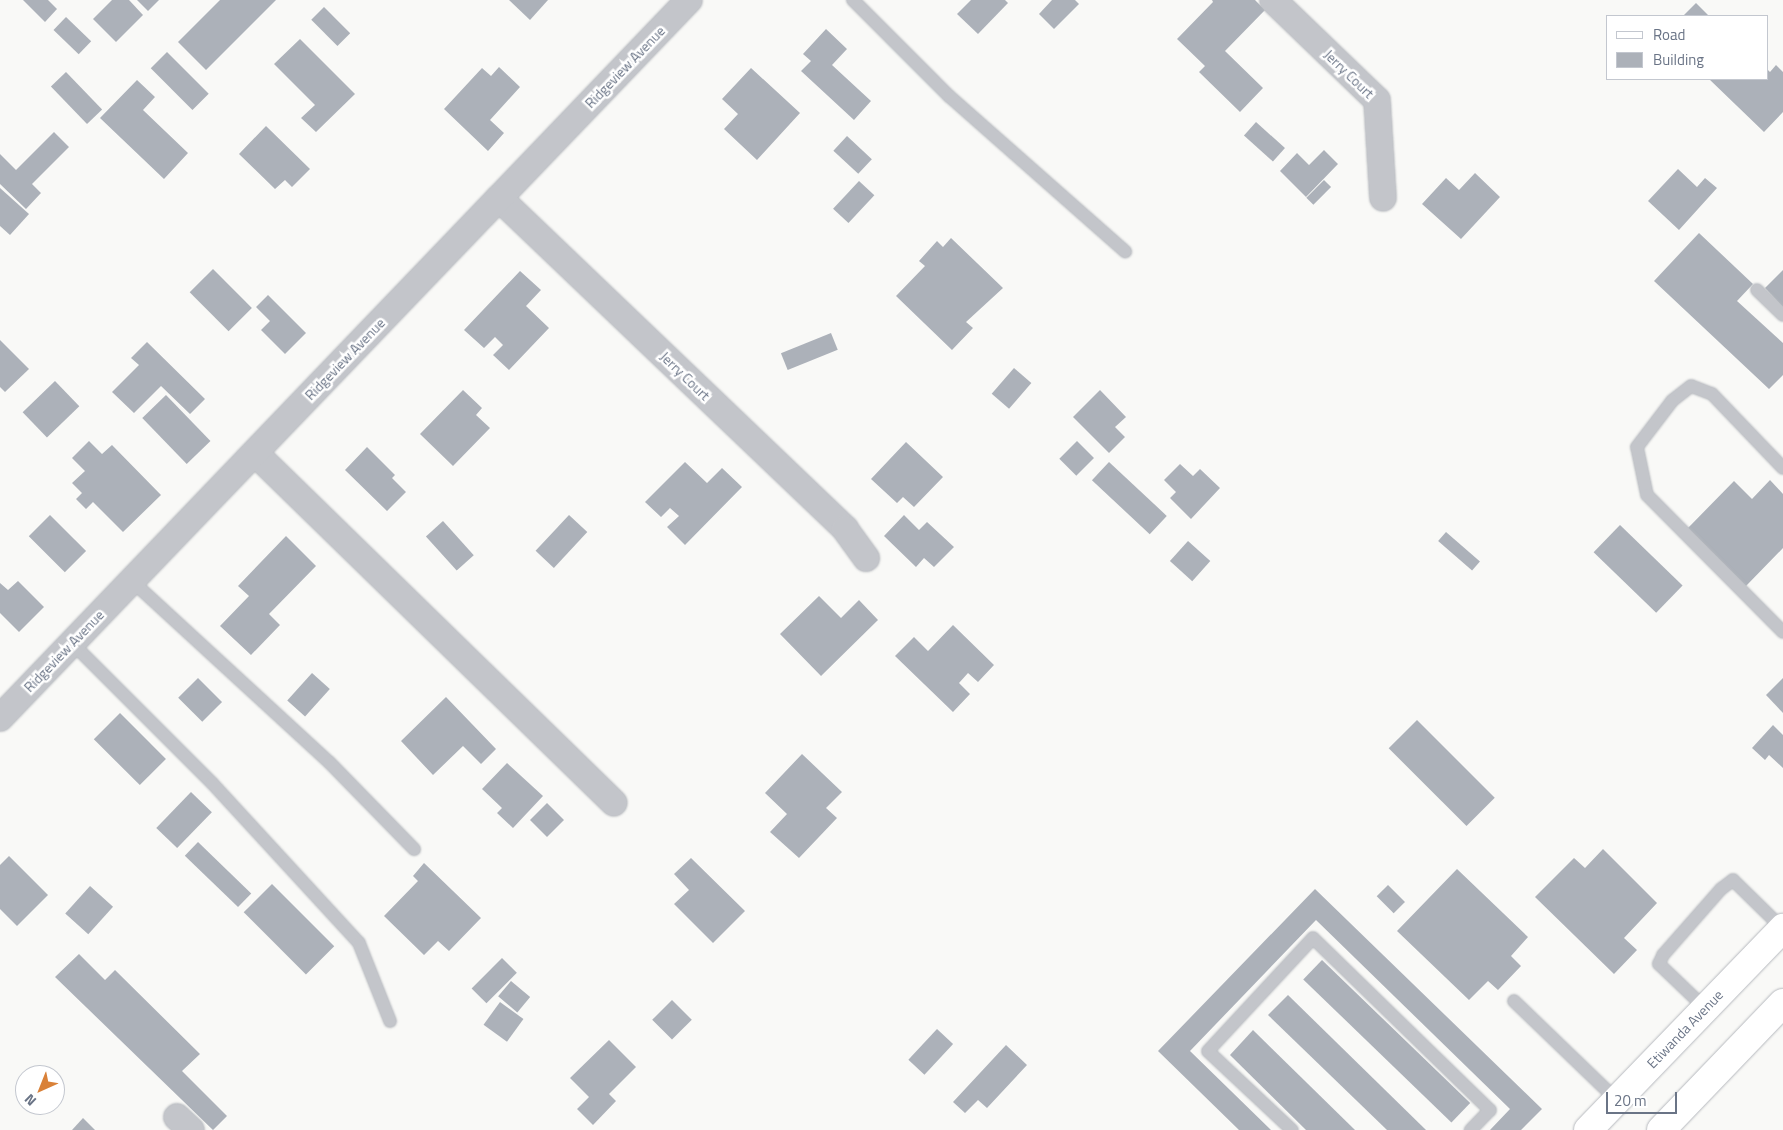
<!DOCTYPE html>
<html>
<head>
<meta charset="utf-8">
<style>
  body { margin:0 }
  #map { position:relative; width:1783px; height:1130px; overflow:hidden; background:#f9f9f7; font-family:"Titillium Web",sans-serif }
  div>[style] { position:absolute }
  [style*='--x'] { left:calc(var(--x)*1px); top:calc(var(--y)*1px); width:calc(var(--w)*1px); rotate:calc(var(--a)*1deg) }
  .building>* { inset:0; background:#acb1b9; transform-origin:0 0 }
  .roads { filter:drop-shadow(0 0 1px #b6b9be) drop-shadow(0 0 1px #b6b9be) }
  .service>* { height:12px; margin:-6px; padding:0 6px; transform-origin:6px; border-radius:6px; background:#c3c5ca }
  .minor>* { height:26px; margin:-13px; padding:0 13px; transform-origin:13px; border-radius:13px; background:#c3c5ca }
  .primary>* { height:28px; margin:-14px; padding:0 14px; transform-origin:14px; border-radius:14px; background:#fff }
  span { translate:-50% -50%; white-space:nowrap; text-align:center; line-height:1.15; -webkit-text-stroke:5px #fff; paint-order:stroke }
  .street-label { font-size:14px; color:#6a7486 }
  .legend { position:absolute; left:1606px; top:15px; width:162px; height:65px; box-sizing:border-box; background:#fff; border:1px solid #c3c7cf; margin:0; padding:6px 9px; list-style:none; font-size:15px; color:#6a7486 }
  .legend li { display:flex; align-items:center; gap:10px; height:25px }
  .legend b { width:25px; border:1px solid #c3c7cf }
  .north { position:absolute; left:15px; top:1065px; width:50px; height:50px; box-sizing:border-box; background:#fff; border:1px solid #c3c7cf; border-radius:50%; rotate:224deg; font-size:14px; font-weight:700; line-height:20px; text-align:center; color:#6a7486 }
  .north::after { content:''; display:block; margin:auto; width:18px; height:22px; background:#d98138; clip-path:polygon(50% 0,100% 100%,50% 72%,0 100%) }
  .scale { position:absolute; left:1606px; top:1092px; width:71px; height:22px; box-sizing:border-box; border:2px solid #6a7486; border-top:0; padding-left:6px; font-size:15px; line-height:18px; white-space:nowrap; color:#6a7486; -webkit-text-stroke:4px #fff; paint-order:stroke }
</style>
</head>
<body>
<div id="map">
  <div class="building">
    <i style="clip-path:polygon(23px 0,48px 0,57px 9px,45px 22px)"></i>
    <i style="clip-path:polygon(112px 0,129px 0,143px 15px,116px 42px,93px 19px)"></i>
    <i style="clip-path:polygon(137px 0,159px 0,148px 11px)"></i>
    <i style="clip-path:polygon(220px 0,276px 0,206px 70px,178px 42px)"></i>
    <i style="clip-path:polygon(509px 0,548px 0,530px 20px)"></i>
    <i style="clip-path:polygon(971px 0,1005px 0,1008px 3px,978px 34px,957px 14px)"></i>
    <i style="clip-path:polygon(1052px 0,1075px 0,1079px 4px,1054px 29px,1039px 14px)"></i>
    <i style="clip-path:polygon(1212px 0,1255px 0,1265px 10px,1225px 51px,1263px 88px,1240px 112px,1199px 72px,1205px 66px,1177px 39px,1213px 2px)"></i>
    <i style="clip-path:polygon(1696px 3px,1709px 16px,1683px 16px)"></i>
    <i style="left:324px;top:7px;width:37px;height:18px;rotate:45deg"></i>
    <i style="left:66px;top:17px;width:35px;height:18px;rotate:44deg"></i>
    <i style="clip-path:polygon(826px 29px,847px 49px,832px 65px,871px 101px,854px 120px,801px 71px,811px 61px,803px 54px)"></i>
    <i style="clip-path:polygon(300px 39px,355px 94px,316px 132px,301px 118px,315px 105px,274px 64px)"></i>
    <i style="left:167px;top:52px;width:59px;height:23px;rotate:45deg"></i>
    <i style="clip-path:polygon(1776px 65px,1783px 72px,1783px 112px,1764px 132px,1709px 79px,1767px 79px,1767px 69px,1770px 72px)"></i>
    <i style="clip-path:polygon(499px 67px,520px 87px,490px 120px,504px 133px,488px 151px,444px 109px,482px 68px,491px 76px)"></i>
    <i style="clip-path:polygon(751px 68px,800px 113px,757px 160px,724px 129px,738px 114px,722px 99px)"></i>
    <i style="left:66px;top:72px;width:52px;height:21px;rotate:46deg"></i>
    <i style="clip-path:polygon(137px 80px,155px 97px,143px 110px,188px 153px,164px 179px,100px 118px)"></i>
    <i style="left:1256px;top:122px;width:39px;height:18px;rotate:42deg"></i>
    <i style="clip-path:polygon(266px 126px,310px 169px,292px 187px,285px 180px,275px 189px,239px 154px)"></i>
    <i style="clip-path:polygon(54px 132px,69px 147px,32px 184px,41px 193px,26px 209px,0 184px,0 154px,16px 170px)"></i>
    <i style="left:847px;top:136px;width:34px;height:20px;rotate:43deg"></i>
    <i style="clip-path:polygon(1324px 150px,1338px 164px,1306px 197px,1280px 171px,1297px 153px,1309px 165px)"></i>
    <i style="clip-path:polygon(1678px 169px,1697px 187px,1705px 178px,1717px 188px,1679px 230px,1648px 201px)"></i>
    <i style="clip-path:polygon(1475px 173px,1500px 197px,1461px 239px,1422px 204px,1446px 178px,1459px 190px)"></i>
    <i style="left:1324px;top:180px;width:10px;height:25px;rotate:45deg"></i>
    <i style="left:859px;top:181px;width:21px;height:38px;rotate:43deg"></i>
    <i style="clip-path:polygon(0 188px,29px 214px,10px 235px,0 226px)"></i>
    <i style="clip-path:polygon(1699px 233px,1753px 284px,1737px 301px,1783px 343px,1783px 375px,1769px 389px,1654px 281px)"></i>
    <i style="clip-path:polygon(951px 238px,1003px 288px,966px 322px,973px 328px,952px 350px,896px 296px,925px 266px,919px 261px,937px 241px,943px 247px)"></i>
    <i style="left:213px;top:269px;width:55px;height:33px;rotate:45deg"></i>
    <i style="clip-path:polygon(1783px 270px,1783px 307px,1765px 288px)"></i>
    <i style="clip-path:polygon(520px 271px,541px 290px,526px 306px,549px 328px,509px 370px,493px 355px,503px 345px,495px 337px,484px 348px,464px 330px)"></i>
    <i style="clip-path:polygon(268px 295px,306px 333px,285px 354px,261px 330px,270px 321px,256px 307px)"></i>
    <i style="left:831px;top:333px;width:18px;height:54px;rotate:68deg"></i>
    <i style="clip-path:polygon(0 340px,29px 369px,5px 392px,0 387px)"></i>
    <i style="clip-path:polygon(147px 342px,205px 399px,190px 414px,161px 386px,134px 413px,112px 392px,139px 365px,131px 358px)"></i>
    <i style="left:1014px;top:368px;width:23px;height:34px;rotate:41deg"></i>
    <i style="left:55px;top:381px;width:35px;height:45px;rotate:46deg"></i>
    <i style="clip-path:polygon(463px 390px,482px 408px,476px 415px,490px 428px,453px 466px,420px 434px)"></i>
    <i style="clip-path:polygon(1100px 390px,1126px 417px,1115px 427px,1125px 437px,1109px 453px,1073px 417px)"></i>
    <i style="left:166px;top:395px;width:64px;height:33px;rotate:46deg"></i>
    <i style="clip-path:polygon(89px 441px,102px 454px,112px 445px,161px 495px,123px 532px,93px 502px,86px 509px,76px 499px,82px 493px,72px 483px,85px 471px,72px 458px)"></i>
    <i style="left:1077px;top:441px;width:24px;height:25px;rotate:45deg"></i>
    <i style="clip-path:polygon(906px 442px,943px 477px,914px 507px,903px 497px,897px 503px,871px 479px)"></i>
    <i style="clip-path:polygon(367px 447px,395px 475px,392px 478px,406px 492px,387px 511px,345px 470px)"></i>
    <i style="clip-path:polygon(685px 462px,707px 483px,722px 468px,742px 487px,685px 545px,667px 527px,679px 516px,670px 508px,661px 517px,645px 502px)"></i>
    <i style="left:1109px;top:462px;width:79px;height:25px;rotate:43deg"></i>
    <i style="clip-path:polygon(1180px 464px,1193px 476px,1200px 469px,1220px 488px,1191px 519px,1170px 498px,1176px 492px,1164px 480px)"></i>
    <i style="clip-path:polygon(1770px 480px,1783px 494px,1783px 548px,1746px 586px,1688px 528px,1734px 481px,1752px 499px)"></i>
    <i style="left:50px;top:515px;width:51px;height:30px;rotate:45deg"></i>
    <i style="left:569px;top:515px;width:25px;height:49px;rotate:43deg"></i>
    <i style="clip-path:polygon(904px 515px,919px 530px,927px 522px,954px 547px,934px 567px,924px 558px,916px 567px,884px 536px)"></i>
    <i style="left:443px;top:521px;width:46px;height:23px;rotate:48deg"></i>
    <i style="left:1620px;top:525px;width:87px;height:38px;rotate:44deg"></i>
    <i style="left:1446px;top:532px;width:45px;height:12px;rotate:41deg"></i>
    <i style="clip-path:polygon(286px 536px,316px 566px,269px 614px,280px 625px,251px 655px,220px 626px,249px 596px,238px 586px)"></i>
    <i style="left:1188px;top:541px;width:30px;height:27px;rotate:42deg"></i>
    <i style="clip-path:polygon(18px 581px,44px 607px,19px 632px,0 613px,0 583px,8px 590px)"></i>
    <i style="clip-path:polygon(819px 596px,841px 618px,859px 600px,878px 620px,821px 676px,780px 634px)"></i>
    <i style="clip-path:polygon(953px 625px,994px 665px,978px 682px,968px 673px,959px 683px,970px 694px,953px 712px,895px 656px,914px 637px,928px 651px)"></i>
    <i style="left:312px;top:673px;width:24px;height:37px;rotate:42deg"></i>
    <i style="left:198px;top:678px;width:34px;height:28px;rotate:45deg"></i>
    <i style="clip-path:polygon(1783px 678px,1783px 713px,1766px 695px)"></i>
    <i style="clip-path:polygon(446px 697px,496px 749px,481px 764px,463px 746px,433px 775px,401px 741px)"></i>
    <i style="left:120px;top:713px;width:65px;height:37px;rotate:45deg"></i>
    <i style="left:1417px;top:720px;width:110px;height:40px;rotate:45deg"></i>
    <i style="clip-path:polygon(1773px 725px,1783px 735px,1783px 768px,1769px 755px,1765px 760px,1752px 748px)"></i>
    <i style="clip-path:polygon(802px 754px,842px 792px,826px 808px,837px 818px,799px 858px,770px 832px,787px 814px,765px 793px)"></i>
    <i style="clip-path:polygon(507px 763px,543px 796px,513px 828px,497px 813px,502px 808px,482px 789px)"></i>
    <i style="left:191px;top:792px;width:29px;height:50px;rotate:44deg"></i>
    <i style="left:547px;top:803px;width:24px;height:24px;rotate:45deg"></i>
    <i style="left:198px;top:842px;width:74px;height:19px;rotate:44deg"></i>
    <i style="clip-path:polygon(1603px 849px,1657px 903px,1624px 938px,1637px 950px,1614px 974px,1535px 897px,1574px 858px,1585px 868px)"></i>
    <i style="clip-path:polygon(9px 856px,48px 895px,17px 926px,0 909px,0 865px)"></i>
    <i style="clip-path:polygon(691px 858px,745px 911px,713px 943px,674px 904px,689px 890px,674px 874px)"></i>
    <i style="clip-path:polygon(424px 863px,481px 918px,449px 951px,438px 941px,424px 955px,384px 916px,418px 881px,413px 876px)"></i>
    <i style="clip-path:polygon(1457px 869px,1528px 937px,1511px 956px,1521px 966px,1498px 990px,1488px 981px,1469px 1000px,1397px 931px)"></i>
    <i style="left:272px;top:884px;width:88px;height:40px;rotate:45deg"></i>
    <i style="left:1388px;top:885px;width:24px;height:16px;rotate:45deg"></i>
    <i style="left:90px;top:886px;width:31px;height:37px;rotate:42deg"></i>
    <i style="clip-path:polygon(1315px 889px,1542px 1109px,1521px 1130px,1490px 1130px,1510px 1109px,1316px 920px,1190px 1051px,1271px 1130px,1239px 1130px,1158px 1051px)"></i>
    <i style="clip-path:polygon(79px 954px,105px 980px,115px 970px,200px 1054px,182px 1071px,227px 1116px,213px 1130px,55px 977px)"></i>
    <i style="left:502px;top:958px;width:21px;height:43px;rotate:45deg"></i>
    <i style="left:1322px;top:960px;width:206px;height:27px;rotate:44deg"></i>
    <i style="left:511px;top:981px;width:25px;height:20px;rotate:40deg"></i>
    <i style="clip-path:polygon(1288px 995px,1426px 1130px,1387px 1130px,1268px 1015px)"></i>
    <i style="left:672px;top:1000px;width:28px;height:28px;rotate:45deg"></i>
    <i style="left:500px;top:1002px;width:29px;height:28px;rotate:36deg"></i>
    <i style="left:937px;top:1029px;width:22px;height:42px;rotate:43deg"></i>
    <i style="clip-path:polygon(1253px 1030px,1355px 1130px,1306px 1130px,1230px 1055px)"></i>
    <i style="clip-path:polygon(609px 1040px,636px 1067px,609px 1094px,616px 1101px,593px 1125px,577px 1109px,589px 1097px,570px 1078px)"></i>
    <i style="clip-path:polygon(1006px 1045px,1027px 1065px,987px 1108px,978px 1100px,965px 1113px,953px 1102px)"></i>
    <i style="clip-path:polygon(83px 1118px,95px 1130px,72px 1130px)"></i>
  </div>
  <div class="roads">
    <div class="service">
      <i style="--x:853;--y:0;--w:136;--a:45"></i>
      <i style="--x:949;--y:96;--w:235;--a:41.4"></i>
      <i style="--x:1757;--y:290;--w:36;--a:44"></i>
      <i style="--x:1783;--y:468;--w:103;--a:-133.8"></i>
      <i style="--x:1712;--y:394;--w:22;--a:-159"></i>
      <i style="--x:1691;--y:386;--w:24;--a:142"></i>
      <i style="--x:1672;--y:401;--w:58;--a:127.3"></i>
      <i style="--x:1637;--y:447;--w:49;--a:78.2"></i>
      <i style="--x:1647;--y:495;--w:193;--a:45.2"></i>
      <i style="--x:132;--y:581;--w:268;--a:42.6"></i>
      <i style="--x:329;--y:762;--w:122;--a:45.7"></i>
      <i style="--x:72;--y:643;--w:198;--a:45"></i>
      <i style="--x:212;--y:783;--w:217;--a:47.4"></i>
      <i style="--x:359;--y:943;--w:84;--a:68.3"></i>
      <i style="--x:1514;--y:1001;--w:143;--a:43.9"></i>
      <i style="--x:1705;--y:1008;--w:64;--a:-136.3"></i>
      <i style="--x:1659;--y:964;--w:10;--a:-66"></i>
      <i style="--x:1663;--y:955;--w:88;--a:-48.7"></i>
      <i style="--x:1721;--y:889;--w:15;--a:-37"></i>
      <i style="--x:1733;--y:880;--w:69;--a:44.4"></i>
      <i style="--x:1292;--y:1130;--w:115;--a:-136.8"></i>
      <i style="--x:1208;--y:1051;--w:154;--a:-47.1"></i>
      <i style="--x:1313;--y:938;--w:247;--a:44.2"></i>
      <i style="--x:1490;--y:1110;--w:28;--a:134"></i>
    </div>
    <div class="minor">
      <i style="--x:1273;--y:0;--w:144;--a:43.9"></i>
      <i style="--x:1377;--y:100;--w:98;--a:86.5"></i>
      <i style="--x:499;--y:198;--w:479;--a:43.7"></i>
      <i style="--x:845;--y:529;--w:36;--a:54"></i>
      <i style="--x:255;--y:453;--w:501;--a:44.27"></i>
      <i style="--x:0;--y:718;--w:995;--a:-46.18"></i>
      <i style="--x:177;--y:1117;--w:19;--a:43"></i>
    </div>
    <div class="primary">
      <i style="--x:1588;--y:1130;--w:281;--a:-46"></i>
      <i style="--x:1661;--y:1130;--w:176;--a:-46.2"></i>
    </div>
  </div>
  <div class="street-label">
    <span style="left:625px;top:67px;rotate:-46deg">Ridgeview Avenue</span>
    <span style="left:1349px;top:74px;rotate:44deg">Jerry Court</span>
    <span style="left:345px;top:359px;rotate:-46deg">Ridgeview Avenue</span>
    <span style="left:685px;top:376px;rotate:44deg">Jerry Court</span>
    <span style="left:64px;top:651px;rotate:-46deg">Ridgeview Avenue</span>
    <span style="left:1685px;top:1029px;rotate:-46deg">Etiwanda Avenue</span>
  </div>
  <ul class="legend">
  <li><b style="height:6px;background:#fff"></b>Road</li>
  <li><b style="height:14px;background:#acb1b9"></b>Building</li>
  </ul>
  <div class="north">N</div>
  <div class="scale">20 m</div>
</div>
</body>
</html>
